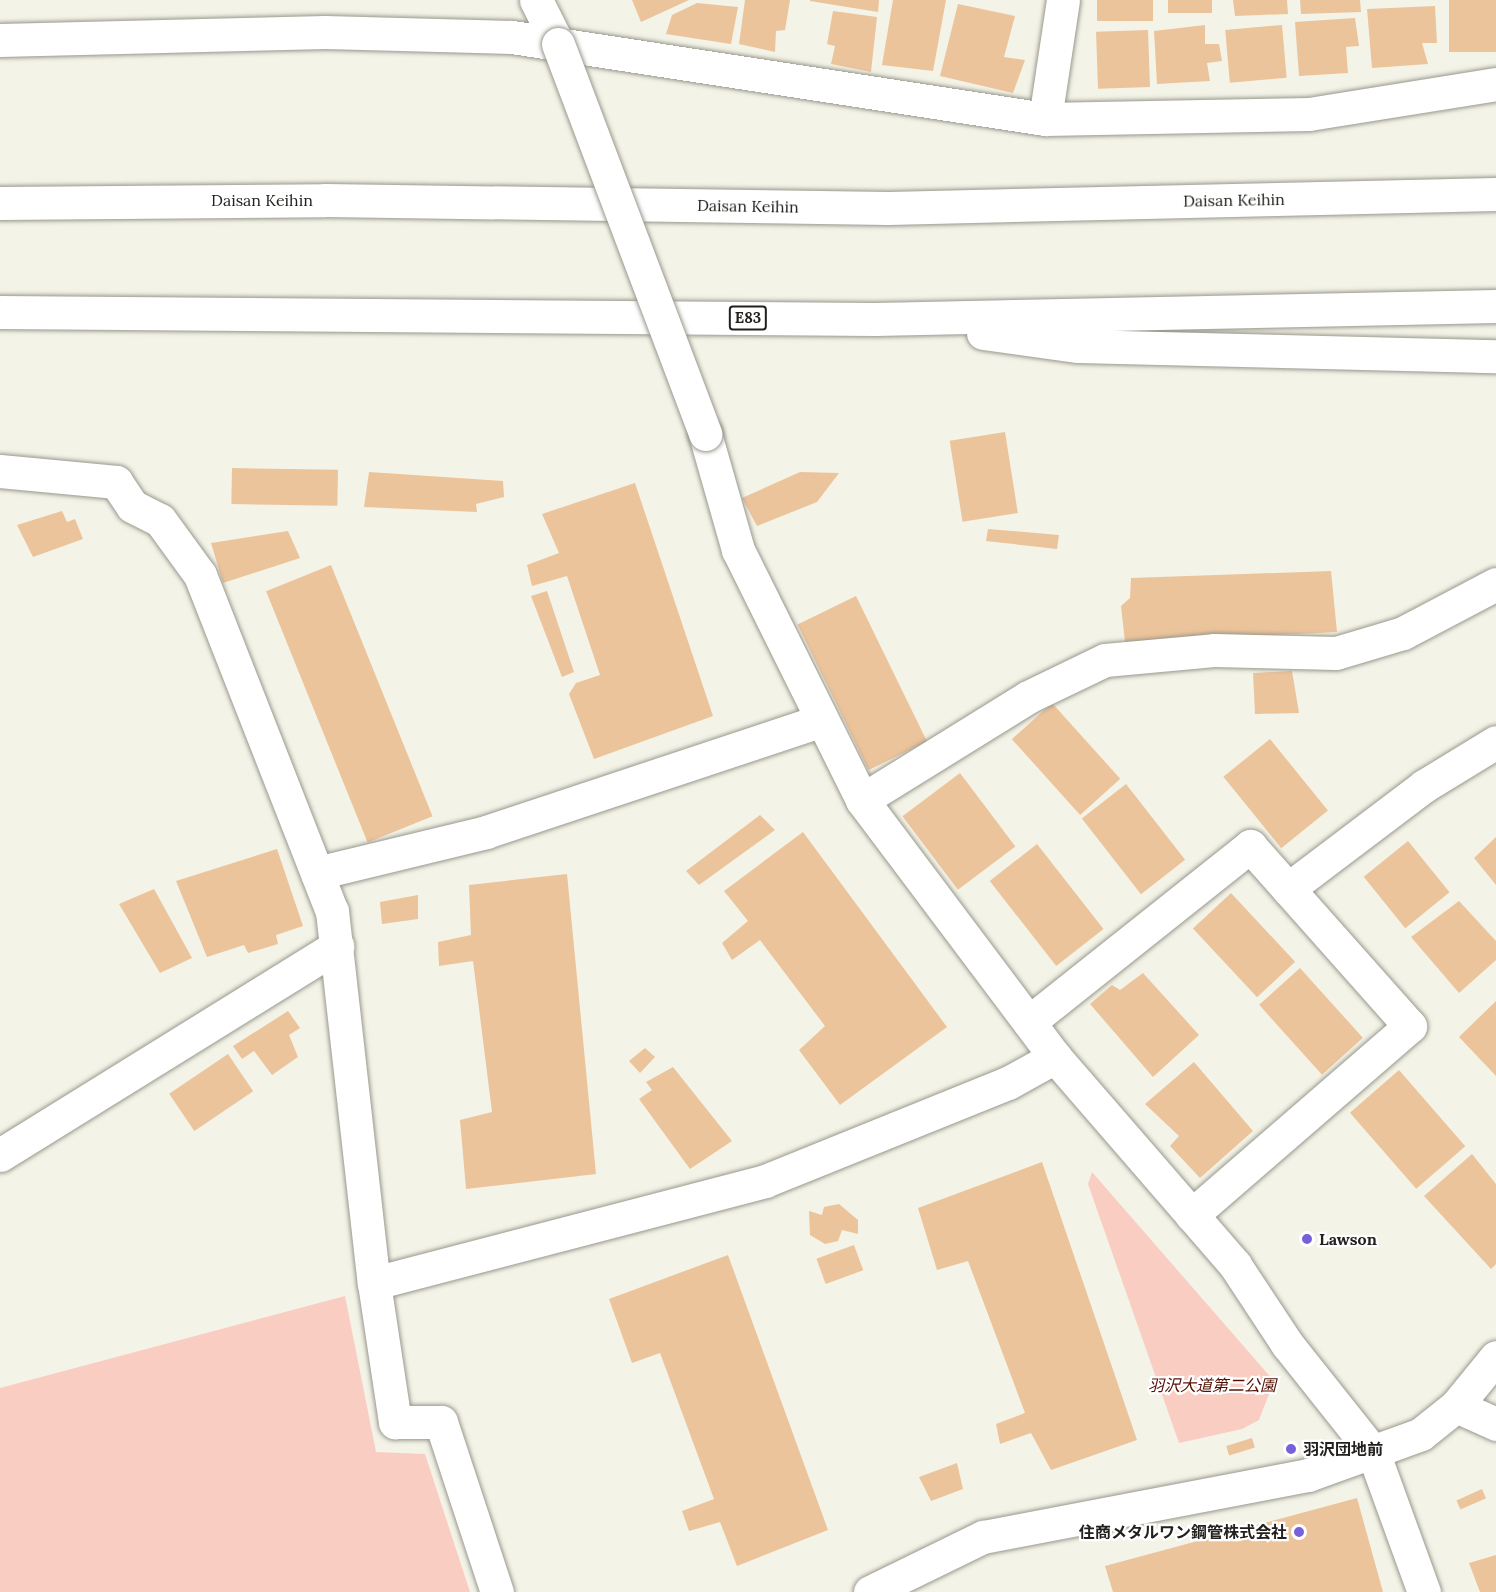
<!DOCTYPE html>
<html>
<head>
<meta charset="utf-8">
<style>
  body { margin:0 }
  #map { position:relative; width:1496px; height:1592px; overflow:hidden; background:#f4f3e7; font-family:Lora,"Noto Sans JP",serif }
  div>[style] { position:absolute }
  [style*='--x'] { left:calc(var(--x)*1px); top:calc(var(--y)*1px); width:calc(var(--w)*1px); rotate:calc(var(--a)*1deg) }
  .green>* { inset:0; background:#facdc3 }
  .building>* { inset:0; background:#ecc49b; transform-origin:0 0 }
  .roads { filter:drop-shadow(0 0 2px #99988e) drop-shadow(0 0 2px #99988e) }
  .minor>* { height:33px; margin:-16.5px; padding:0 16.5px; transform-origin:16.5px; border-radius:16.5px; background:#fff }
  .tertiary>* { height:33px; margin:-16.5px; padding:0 16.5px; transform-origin:16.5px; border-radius:16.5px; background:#fff }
  .motorway>* { height:33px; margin:-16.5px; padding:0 16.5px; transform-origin:16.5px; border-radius:16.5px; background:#fff }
  .bridges { filter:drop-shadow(0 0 2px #99988e) drop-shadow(0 0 2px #99988e) }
  .minor-bridge>* { height:33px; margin:-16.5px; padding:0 16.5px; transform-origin:16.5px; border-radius:16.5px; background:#fff }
  .dots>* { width:16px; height:16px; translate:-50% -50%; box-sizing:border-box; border:3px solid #fff; border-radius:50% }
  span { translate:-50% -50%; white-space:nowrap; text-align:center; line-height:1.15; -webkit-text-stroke:4.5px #fff; paint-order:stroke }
  .shield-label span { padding:2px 4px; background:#fff; border:2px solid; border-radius:4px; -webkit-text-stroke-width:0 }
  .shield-label { font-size:15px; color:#22211d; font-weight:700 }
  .street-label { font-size:16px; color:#22211d }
  .poi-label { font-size:16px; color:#22211d; font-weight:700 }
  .left { translate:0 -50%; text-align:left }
  .right { translate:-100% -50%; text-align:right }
  .park-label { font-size:16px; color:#531004; font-style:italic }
</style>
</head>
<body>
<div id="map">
  <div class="green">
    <i style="clip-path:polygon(1092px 1172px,1274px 1381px,1259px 1420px,1242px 1429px,1179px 1443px,1088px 1184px)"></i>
    <i style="clip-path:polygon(345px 1296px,376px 1452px,425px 1454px,470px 1592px,0 1592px,0 1388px)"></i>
  </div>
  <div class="building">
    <i style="clip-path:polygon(632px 0,689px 0,641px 22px)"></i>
    <i style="clip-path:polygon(745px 0,790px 0,785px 30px,776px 31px,775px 52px,739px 44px)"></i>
    <i style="clip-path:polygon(810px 0,879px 0,878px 12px,810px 1px)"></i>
    <i style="clip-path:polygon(893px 0,946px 0,933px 71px,882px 65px)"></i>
    <i style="left:1097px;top:0;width:56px;height:21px"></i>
    <i style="left:1168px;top:0;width:44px;height:13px"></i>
    <i style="clip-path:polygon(1233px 0,1287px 0,1288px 14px,1235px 16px)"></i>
    <i style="clip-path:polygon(1300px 0,1360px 0,1361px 12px,1301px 14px)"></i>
    <i style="left:1496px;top:0;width:52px;height:47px;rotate:90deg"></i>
    <i style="clip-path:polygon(697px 3px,738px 7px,731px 44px,666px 34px,672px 15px)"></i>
    <i style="clip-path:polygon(958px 4px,1015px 16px,1004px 57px,1025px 60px,1013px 93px,940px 76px)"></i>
    <i style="clip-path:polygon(1435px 6px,1437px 43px,1422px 43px,1428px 64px,1372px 68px,1367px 9px)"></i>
    <i style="clip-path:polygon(833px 11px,877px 17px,871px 72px,831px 64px,835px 46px,827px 44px)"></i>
    <i style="clip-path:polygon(1355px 18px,1359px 46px,1346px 47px,1348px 73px,1299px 76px,1295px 22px)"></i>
    <i style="clip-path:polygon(1205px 25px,1205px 44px,1219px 44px,1222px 61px,1207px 63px,1210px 81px,1157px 84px,1154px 31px)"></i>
    <i style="left:1282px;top:25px;width:53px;height:57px;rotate:85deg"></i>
    <i style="left:1148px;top:30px;width:57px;height:52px;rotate:88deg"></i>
    <i style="left:1005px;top:432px;width:82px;height:56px;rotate:81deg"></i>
    <i style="left:232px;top:468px;width:106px;height:36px;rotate:1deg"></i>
    <i style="clip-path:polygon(369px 472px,503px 481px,504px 497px,476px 504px,477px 512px,364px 507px)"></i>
    <i style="clip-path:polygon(800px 472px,839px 473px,817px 502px,757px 526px,742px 498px)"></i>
    <i style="clip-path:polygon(635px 483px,713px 716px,594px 759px,569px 694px,576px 683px,600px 675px,567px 576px,532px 586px,527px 565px,559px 553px,542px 514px)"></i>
    <i style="clip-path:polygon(62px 511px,67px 522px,75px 519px,83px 539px,33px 557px,17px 525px)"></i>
    <i style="clip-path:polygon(988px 529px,1059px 535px,1057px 549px,986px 541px)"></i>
    <i style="clip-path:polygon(288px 531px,300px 558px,223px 583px,211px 543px)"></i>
    <i style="left:331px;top:565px;width:271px;height:70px;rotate:68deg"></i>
    <i style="clip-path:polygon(1331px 571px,1337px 632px,1125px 642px,1121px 606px,1130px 598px,1131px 578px)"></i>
    <i style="clip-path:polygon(547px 591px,574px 672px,562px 677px,531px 596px)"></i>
    <i style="left:856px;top:596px;width:162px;height:65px;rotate:64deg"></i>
    <i style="clip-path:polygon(1292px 671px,1299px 713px,1255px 714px,1253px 673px)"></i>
    <i style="left:1052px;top:703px;width:102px;height:54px;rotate:48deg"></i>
    <i style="left:1270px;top:739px;width:92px;height:60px;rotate:51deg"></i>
    <i style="left:960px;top:773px;width:92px;height:72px;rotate:53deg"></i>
    <i style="left:1126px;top:784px;width:96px;height:56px;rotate:52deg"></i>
    <i style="clip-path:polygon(760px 815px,775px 830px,699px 885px,686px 871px)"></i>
    <i style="clip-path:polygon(803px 832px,947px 1027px,840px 1105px,799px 1050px,825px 1026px,760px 940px,732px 960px,722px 943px,748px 921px,724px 891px)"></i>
    <i style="clip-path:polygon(1496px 837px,1496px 885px,1474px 858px)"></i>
    <i style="left:1408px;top:841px;width:66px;height:57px;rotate:51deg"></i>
    <i style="left:1037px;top:844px;width:108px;height:60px;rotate:52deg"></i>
    <i style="clip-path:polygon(277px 849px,303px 926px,276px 935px,278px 944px,248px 953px,244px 945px,207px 957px,176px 881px)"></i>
    <i style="clip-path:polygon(567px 874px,596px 1174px,466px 1189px,460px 1120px,492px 1112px,473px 961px,439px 966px,438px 942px,471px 935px,469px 885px)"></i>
    <i style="clip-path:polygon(154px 889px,192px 958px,160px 973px,119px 904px)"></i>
    <i style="left:1231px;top:893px;width:94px;height:52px;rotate:47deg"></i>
    <i style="clip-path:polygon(418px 895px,418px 919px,382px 924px,380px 902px)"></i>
    <i style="clip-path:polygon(1459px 901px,1496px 941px,1496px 960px,1459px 993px,1411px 937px)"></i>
    <i style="left:1300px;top:968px;width:94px;height:55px;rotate:48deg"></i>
    <i style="clip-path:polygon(1143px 973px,1199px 1035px,1153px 1077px,1090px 1004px,1112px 985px,1120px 990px)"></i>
    <i style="clip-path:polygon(1496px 1001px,1496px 1076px,1459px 1037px)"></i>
    <i style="clip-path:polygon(288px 1011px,300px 1028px,289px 1035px,298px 1057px,272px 1075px,254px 1051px,242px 1059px,233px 1046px)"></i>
    <i style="clip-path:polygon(645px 1048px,655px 1057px,640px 1073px,629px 1061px)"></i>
    <i style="left:228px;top:1054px;width:45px;height:71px;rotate:56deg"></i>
    <i style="clip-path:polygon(1194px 1062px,1253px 1131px,1200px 1178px,1170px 1146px,1179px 1136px,1145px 1104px)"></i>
    <i style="clip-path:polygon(673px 1067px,732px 1141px,690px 1169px,639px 1099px,652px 1090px,646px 1082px)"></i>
    <i style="left:1399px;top:1070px;width:101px;height:65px;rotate:49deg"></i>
    <i style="clip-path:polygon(1472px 1154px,1496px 1184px,1496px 1264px,1491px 1269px,1424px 1196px)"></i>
    <i style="clip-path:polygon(1042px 1162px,1137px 1440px,1051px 1470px,1031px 1433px,1000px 1444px,996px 1424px,1025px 1413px,968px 1261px,937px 1270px,918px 1208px)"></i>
    <i style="clip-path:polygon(839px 1204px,858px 1220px,858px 1234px,842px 1230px,838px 1241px,825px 1244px,810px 1235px,809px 1211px,822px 1215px,824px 1207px)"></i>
    <i style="left:854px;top:1245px;width:27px;height:40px;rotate:70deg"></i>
    <i style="clip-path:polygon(728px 1255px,828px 1530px,737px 1566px,720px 1522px,689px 1531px,682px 1511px,714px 1499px,660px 1353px,632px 1363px,609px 1299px)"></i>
    <i style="left:1252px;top:1438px;width:10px;height:27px;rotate:73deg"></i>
    <i style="clip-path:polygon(957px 1463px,963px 1489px,931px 1501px,919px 1477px)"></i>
    <i style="left:1482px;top:1489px;width:10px;height:28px;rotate:66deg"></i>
    <i style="clip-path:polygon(1357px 1498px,1383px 1592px,1113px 1592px,1105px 1566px)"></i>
    <i style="clip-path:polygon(1496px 1555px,1496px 1592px,1480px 1592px,1469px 1563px)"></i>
  </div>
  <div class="roads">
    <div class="minor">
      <i style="--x:536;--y:0;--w:49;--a:63.4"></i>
      <i style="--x:0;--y:40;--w:325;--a:-1.4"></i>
      <i style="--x:325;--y:32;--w:187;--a:1.5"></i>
      <i style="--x:512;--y:37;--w:539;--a:8.75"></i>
      <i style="--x:1045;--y:119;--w:264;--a:-1.1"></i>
      <i style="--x:1309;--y:114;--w:189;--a:-9.1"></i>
      <i style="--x:1045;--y:119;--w:120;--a:-81.4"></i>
      <i style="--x:705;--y:434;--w:121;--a:74.1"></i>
      <i style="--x:738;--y:550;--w:279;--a:63.6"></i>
      <i style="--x:862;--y:800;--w:321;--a:53.1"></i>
      <i style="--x:1055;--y:1057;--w:275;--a:49.1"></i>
      <i style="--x:1235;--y:1265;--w:95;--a:56.6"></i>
      <i style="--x:1287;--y:1344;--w:138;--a:51.5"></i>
      <i style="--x:1373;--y:1452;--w:149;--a:70"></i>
      <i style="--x:0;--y:471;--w:117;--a:5.4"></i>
      <i style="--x:116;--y:482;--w:29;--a:56"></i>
      <i style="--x:132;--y:506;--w:31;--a:27"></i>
      <i style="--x:160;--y:520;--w:68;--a:54"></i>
      <i style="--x:200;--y:575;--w:361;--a:68.6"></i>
      <i style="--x:332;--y:911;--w:374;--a:83.6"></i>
      <i style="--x:374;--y:1283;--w:404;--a:-14.6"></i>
      <i style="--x:765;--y:1181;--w:262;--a:-22"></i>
      <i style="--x:1008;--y:1083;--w:54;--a:-29"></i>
      <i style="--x:862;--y:800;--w:195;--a:-31.8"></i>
      <i style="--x:1028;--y:697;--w:85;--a:-25.7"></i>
      <i style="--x:1105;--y:660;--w:109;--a:-5.2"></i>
      <i style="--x:1214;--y:650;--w:122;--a:1.4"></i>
      <i style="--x:1336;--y:653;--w:70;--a:-16.6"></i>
      <i style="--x:1403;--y:633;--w:105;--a:-27.8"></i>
      <i style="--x:317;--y:873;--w:174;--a:-13.6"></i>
      <i style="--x:486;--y:832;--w:354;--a:-18.4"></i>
      <i style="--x:1288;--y:889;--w:171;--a:-37.1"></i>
      <i style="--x:1424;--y:786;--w:84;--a:-31.4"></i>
      <i style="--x:1029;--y:1022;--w:283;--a:-38.5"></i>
      <i style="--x:1250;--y:846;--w:241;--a:48.4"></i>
      <i style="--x:1410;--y:1026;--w:289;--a:139.1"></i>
      <i style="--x:0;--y:1155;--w:397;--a:-31.8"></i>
      <i style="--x:374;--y:1283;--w:141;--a:81.4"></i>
      <i style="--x:395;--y:1422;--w:46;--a:0"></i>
      <i style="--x:441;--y:1422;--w:179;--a:71.8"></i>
      <i style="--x:1456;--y:1406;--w:44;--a:24.2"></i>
    </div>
    <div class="tertiary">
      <i style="--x:870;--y:1592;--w:126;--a:-26"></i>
      <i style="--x:983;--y:1537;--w:331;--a:-10.8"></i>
      <i style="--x:1308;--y:1475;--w:120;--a:-19.9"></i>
      <i style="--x:1421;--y:1434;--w:45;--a:-38.7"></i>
      <i style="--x:1456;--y:1406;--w:63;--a:-50.8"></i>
    </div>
    <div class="motorway">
      <i style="--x:0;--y:203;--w:325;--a:-0.5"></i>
      <i style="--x:325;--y:200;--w:563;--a:0.81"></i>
      <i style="--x:888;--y:208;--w:608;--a:-1.32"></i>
      <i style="--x:0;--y:312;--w:875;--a:0.46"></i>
      <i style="--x:875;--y:319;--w:621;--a:-1.2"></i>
      <i style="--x:983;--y:333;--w:96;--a:7.8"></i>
      <i style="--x:1078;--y:346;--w:418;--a:1.4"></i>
    </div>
  </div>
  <div class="bridges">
    <div class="minor-bridge">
      <i style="--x:558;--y:44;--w:417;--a:69.3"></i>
    </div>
  </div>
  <div class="dots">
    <i style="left:1307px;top:1239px;background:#7860da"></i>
    <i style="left:1291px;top:1449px;background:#7860da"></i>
    <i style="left:1299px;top:1532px;background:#7860da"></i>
  </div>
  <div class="shield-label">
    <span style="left:748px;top:318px">E83</span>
  </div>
  <div class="street-label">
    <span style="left:262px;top:200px">Daisan Keihin</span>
    <span style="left:1234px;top:200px;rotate:-1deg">Daisan Keihin</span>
    <span style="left:748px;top:206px;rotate:1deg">Daisan Keihin</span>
  </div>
  <div class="poi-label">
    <span class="left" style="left:1319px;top:1239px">Lawson</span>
    <span class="left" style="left:1303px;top:1449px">羽沢団地前</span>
    <span class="right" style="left:1287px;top:1532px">住商メタルワン鋼管株式会社</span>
  </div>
  <div class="park-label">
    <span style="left:1212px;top:1385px">羽沢大道第二公園</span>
  </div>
</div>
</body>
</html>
